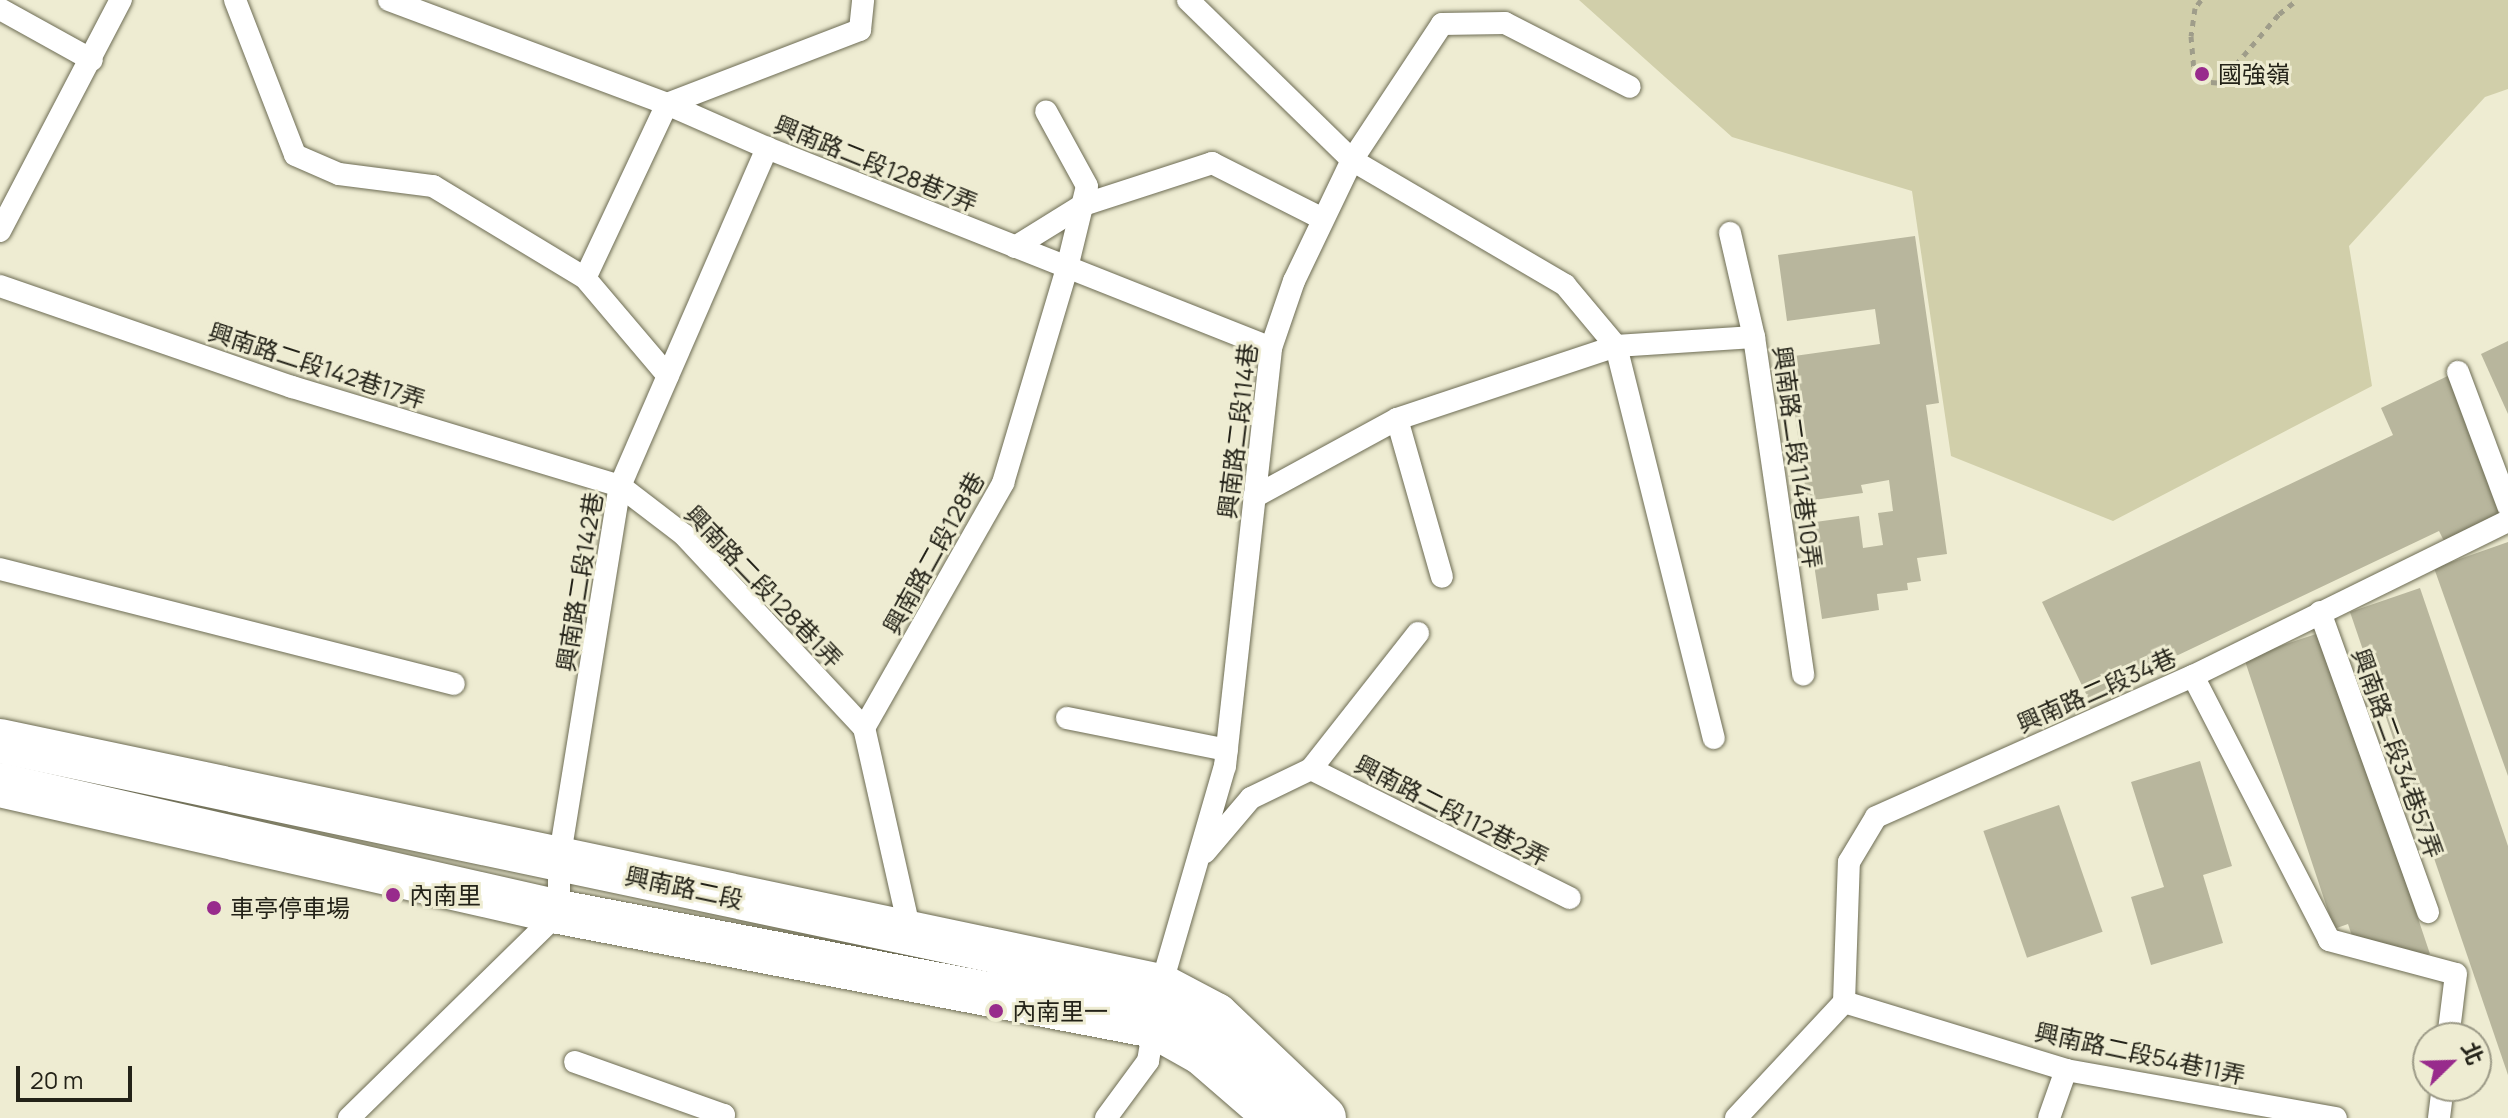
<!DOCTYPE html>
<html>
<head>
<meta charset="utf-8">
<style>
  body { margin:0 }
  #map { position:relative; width:2508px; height:1118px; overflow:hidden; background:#eeecd2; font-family:Manrope,"Noto Sans TC",sans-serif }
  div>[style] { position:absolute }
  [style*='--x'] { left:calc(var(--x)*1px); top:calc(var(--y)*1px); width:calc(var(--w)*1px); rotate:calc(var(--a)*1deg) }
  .green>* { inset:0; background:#d1cfaa }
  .building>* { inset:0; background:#b8b69d; transform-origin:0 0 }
  .path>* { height:5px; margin-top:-2.5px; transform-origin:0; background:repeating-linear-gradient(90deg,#9f9d8a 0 6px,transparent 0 12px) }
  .roads { filter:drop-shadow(0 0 2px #6d6c54) drop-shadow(0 0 2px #6d6c54) }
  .service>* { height:22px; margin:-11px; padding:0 11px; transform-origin:11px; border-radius:11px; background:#fff }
  .tertiary>* { height:44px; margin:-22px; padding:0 22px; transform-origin:22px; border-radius:22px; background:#fff }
  .dots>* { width:22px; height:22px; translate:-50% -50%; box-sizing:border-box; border:4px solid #eeecd2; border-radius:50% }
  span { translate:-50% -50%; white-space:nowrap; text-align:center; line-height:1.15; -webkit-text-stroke:6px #eeecd2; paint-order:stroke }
  .poi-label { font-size:24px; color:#232218 }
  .left { translate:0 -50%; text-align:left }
  .street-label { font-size:24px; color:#232218 }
  .north { position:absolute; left:2412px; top:1022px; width:80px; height:80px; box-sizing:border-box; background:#eeecd2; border:2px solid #9d9b88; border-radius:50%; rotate:67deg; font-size:22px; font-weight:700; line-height:32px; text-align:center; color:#232218 }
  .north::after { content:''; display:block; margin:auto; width:28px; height:36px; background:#982b8c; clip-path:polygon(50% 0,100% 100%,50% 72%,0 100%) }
  .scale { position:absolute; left:16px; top:1066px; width:116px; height:36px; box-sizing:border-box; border:4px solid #232218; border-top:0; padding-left:10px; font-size:24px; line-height:28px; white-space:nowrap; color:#232218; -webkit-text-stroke:6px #eeecd2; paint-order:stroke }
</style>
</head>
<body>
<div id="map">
  <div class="green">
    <i style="clip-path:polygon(1579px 0,2508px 0,2508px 89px,2485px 97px,2349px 246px,2372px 386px,2113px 521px,1951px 456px,1912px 191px,1732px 137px)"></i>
  </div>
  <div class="building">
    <i style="clip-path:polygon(1915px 236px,1939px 403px,1926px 405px,1947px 554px,1917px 558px,1921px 581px,1907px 583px,1908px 590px,1877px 594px,1879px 610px,1822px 619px,1808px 523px,1859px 516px,1863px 548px,1883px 545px,1878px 513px,1893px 511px,1889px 480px,1861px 485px,1863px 493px,1807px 501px,1787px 357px,1880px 344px,1875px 309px,1787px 321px,1778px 255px)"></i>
    <i style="clip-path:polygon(2508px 341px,2508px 414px,2481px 354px)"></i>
    <i style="clip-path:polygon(2454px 373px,2508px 517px,2447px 547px,2439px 531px,2088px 698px,2042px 602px,2393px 435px,2381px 408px)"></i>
    <i style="clip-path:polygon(2508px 542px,2508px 776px,2434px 568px)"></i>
    <i style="clip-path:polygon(2420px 588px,2508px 846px,2508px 1075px,2350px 612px)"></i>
    <i style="clip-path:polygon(2322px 632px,2430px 954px,2401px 963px,2357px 951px,2348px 924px,2334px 929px,2244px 658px)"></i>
    <i style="clip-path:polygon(2200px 761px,2232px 866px,2203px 875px,2223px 943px,2151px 965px,2131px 897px,2164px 887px,2131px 782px)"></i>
    <i style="left:2059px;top:805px;width:134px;height:80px;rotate:71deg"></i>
  </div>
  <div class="path">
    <i style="--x:2201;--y:0;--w:10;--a:127"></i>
    <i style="--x:2195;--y:8;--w:28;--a:98"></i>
    <i style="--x:2191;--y:36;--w:34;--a:85"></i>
    <i style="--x:2194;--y:70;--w:12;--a:66"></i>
    <i style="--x:2199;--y:81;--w:21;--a:5"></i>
    <i style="--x:2220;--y:83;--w:91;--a:-49.5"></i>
    <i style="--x:2279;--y:14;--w:23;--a:-38"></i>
  </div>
  <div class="roads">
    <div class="service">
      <i style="--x:235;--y:0;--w:166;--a:68.8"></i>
      <i style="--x:295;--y:155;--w:48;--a:23.4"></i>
      <i style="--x:339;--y:174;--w:95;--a:7.3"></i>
      <i style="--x:433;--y:186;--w:178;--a:31.2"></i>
      <i style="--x:389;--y:0;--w:297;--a:20.5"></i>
      <i style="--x:667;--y:104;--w:109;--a:23.7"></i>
      <i style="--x:767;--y:148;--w:542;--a:21.64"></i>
      <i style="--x:1188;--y:0;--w:229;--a:44.3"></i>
      <i style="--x:1352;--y:160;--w:247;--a:30.4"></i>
      <i style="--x:1565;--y:285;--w:80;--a:50.1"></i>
      <i style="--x:1616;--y:346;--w:138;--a:-3.7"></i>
      <i style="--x:1754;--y:337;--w:341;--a:81.7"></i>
      <i style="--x:0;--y:9;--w:105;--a:29"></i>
      <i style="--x:667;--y:104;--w:192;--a:115.2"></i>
      <i style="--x:585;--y:278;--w:128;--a:49.7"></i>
      <i style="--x:667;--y:104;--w:207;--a:-21"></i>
      <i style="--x:860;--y:30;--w:30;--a:-84"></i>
      <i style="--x:0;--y:231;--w:261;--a:-62.4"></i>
      <i style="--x:1730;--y:233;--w:107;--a:77"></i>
      <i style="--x:1015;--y:247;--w:80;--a:-31.7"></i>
      <i style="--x:1083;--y:205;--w:136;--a:-18"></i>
      <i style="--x:1212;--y:163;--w:124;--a:26.8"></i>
      <i style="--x:0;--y:286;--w:309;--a:19.1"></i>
      <i style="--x:292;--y:387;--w:343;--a:16.8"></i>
      <i style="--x:620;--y:486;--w:81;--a:37.4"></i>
      <i style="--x:684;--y:535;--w:264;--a:47"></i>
      <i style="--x:2458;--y:372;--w:143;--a:69.5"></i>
      <i style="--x:1397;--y:419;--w:164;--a:74.1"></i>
      <i style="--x:1254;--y:497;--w:163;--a:-28.6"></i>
      <i style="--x:1397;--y:419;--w:231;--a:-18.4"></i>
      <i style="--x:1616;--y:346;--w:404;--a:76"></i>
      <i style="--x:0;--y:569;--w:468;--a:14.2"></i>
      <i style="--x:2320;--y:612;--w:319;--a:70.2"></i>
      <i style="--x:2193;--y:676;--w:297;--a:62.7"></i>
      <i style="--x:2329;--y:940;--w:131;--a:15"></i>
      <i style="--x:2456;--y:974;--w:64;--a:97.1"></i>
      <i style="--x:1067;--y:718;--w:163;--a:11.3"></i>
      <i style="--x:1311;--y:769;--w:289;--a:26.5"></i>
      <i style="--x:1205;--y:852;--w:71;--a:-49.6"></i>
      <i style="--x:1251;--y:798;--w:67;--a:-25.8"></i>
      <i style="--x:1311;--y:769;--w:173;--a:-51.8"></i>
      <i style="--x:911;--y:936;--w:213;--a:-102.7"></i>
      <i style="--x:864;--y:728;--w:282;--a:-60.4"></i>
      <i style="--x:1003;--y:483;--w:224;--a:-73.4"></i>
      <i style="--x:1067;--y:268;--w:84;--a:-76.3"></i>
      <i style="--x:1087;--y:186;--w:85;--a:-118.7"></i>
      <i style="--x:1844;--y:1002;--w:140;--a:-88"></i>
      <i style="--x:1849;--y:862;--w:52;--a:-59"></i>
      <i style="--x:1876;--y:817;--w:347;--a:-24"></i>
      <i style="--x:2193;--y:676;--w:351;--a:-26.2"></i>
      <i style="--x:1844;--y:1002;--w:232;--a:17"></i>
      <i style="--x:2066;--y:1070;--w:274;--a:10.1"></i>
      <i style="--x:575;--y:1062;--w:158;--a:19.6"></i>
      <i style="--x:724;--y:1115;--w:4;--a:135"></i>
      <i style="--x:349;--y:1118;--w:294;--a:-44.4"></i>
      <i style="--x:559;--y:912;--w:51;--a:-90"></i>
      <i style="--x:559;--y:861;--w:380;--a:-80.8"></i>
      <i style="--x:620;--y:486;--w:369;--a:-66.5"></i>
      <i style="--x:1106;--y:1118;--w:71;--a:-53.6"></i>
      <i style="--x:1148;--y:1061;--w:76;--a:-80.2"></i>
      <i style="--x:1161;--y:986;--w:229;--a:-73.8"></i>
      <i style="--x:1225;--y:766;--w:421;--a:-83.7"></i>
      <i style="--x:1271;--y:348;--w:71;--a:-71.1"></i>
      <i style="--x:1294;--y:281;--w:134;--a:-64.4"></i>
      <i style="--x:1352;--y:160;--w:163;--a:-56.5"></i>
      <i style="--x:1442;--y:24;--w:63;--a:-0.9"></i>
      <i style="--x:1505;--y:23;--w:140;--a:27.1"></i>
      <i style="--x:1736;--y:1118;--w:158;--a:-47"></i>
      <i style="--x:2049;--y:1118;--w:51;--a:-70.5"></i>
      <i style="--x:2439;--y:1118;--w:32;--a:-83"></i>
    </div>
    <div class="tertiary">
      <i style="--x:0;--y:741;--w:1187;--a:11.92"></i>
      <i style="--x:1161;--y:986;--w:62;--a:27.8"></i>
      <i style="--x:1216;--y:1015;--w:149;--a:43.6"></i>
      <i style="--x:0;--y:785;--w:573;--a:12.8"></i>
      <i style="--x:559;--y:912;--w:606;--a:10.85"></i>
      <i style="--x:1154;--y:1026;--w:55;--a:29.4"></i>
      <i style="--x:1202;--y:1053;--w:99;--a:40.9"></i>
    </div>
  </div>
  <div class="dots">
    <i style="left:2202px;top:74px;background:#982b8c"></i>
    <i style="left:393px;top:895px;background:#982b8c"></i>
    <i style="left:214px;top:908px;background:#982b8c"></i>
    <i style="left:996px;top:1011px;background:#982b8c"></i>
  </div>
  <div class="poi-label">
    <span class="left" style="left:2218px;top:74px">國強嶺</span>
    <span class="left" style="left:409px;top:895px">內南里</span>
    <span class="left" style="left:230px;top:908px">車亭停車場</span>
    <span class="left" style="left:1012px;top:1011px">內南里一</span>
  </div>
  <div class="street-label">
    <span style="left:876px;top:163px;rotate:22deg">興南路二段128巷7弄</span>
    <span style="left:317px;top:365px;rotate:18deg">興南路二段142巷17弄</span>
    <span style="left:1237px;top:431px;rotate:-83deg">興南路二段114巷</span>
    <span style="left:1798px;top:457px;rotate:82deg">興南路二段114巷10弄</span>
    <span style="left:933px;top:553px;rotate:-61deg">興南路二段128巷</span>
    <span style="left:579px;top:582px;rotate:-81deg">興南路二段142巷</span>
    <span style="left:764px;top:586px;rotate:46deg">興南路二段128巷1弄</span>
    <span style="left:2096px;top:690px;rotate:-24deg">興南路二段34巷</span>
    <span style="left:2398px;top:753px;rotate:70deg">興南路二段34巷57弄</span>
    <span style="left:1452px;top:810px;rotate:27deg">興南路二段112巷2弄</span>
    <span style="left:684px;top:887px;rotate:12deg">興南路二段</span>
    <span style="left:2140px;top:1053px;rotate:12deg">興南路二段54巷11弄</span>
  </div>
  <div class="north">北</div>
  <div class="scale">20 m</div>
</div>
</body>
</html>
